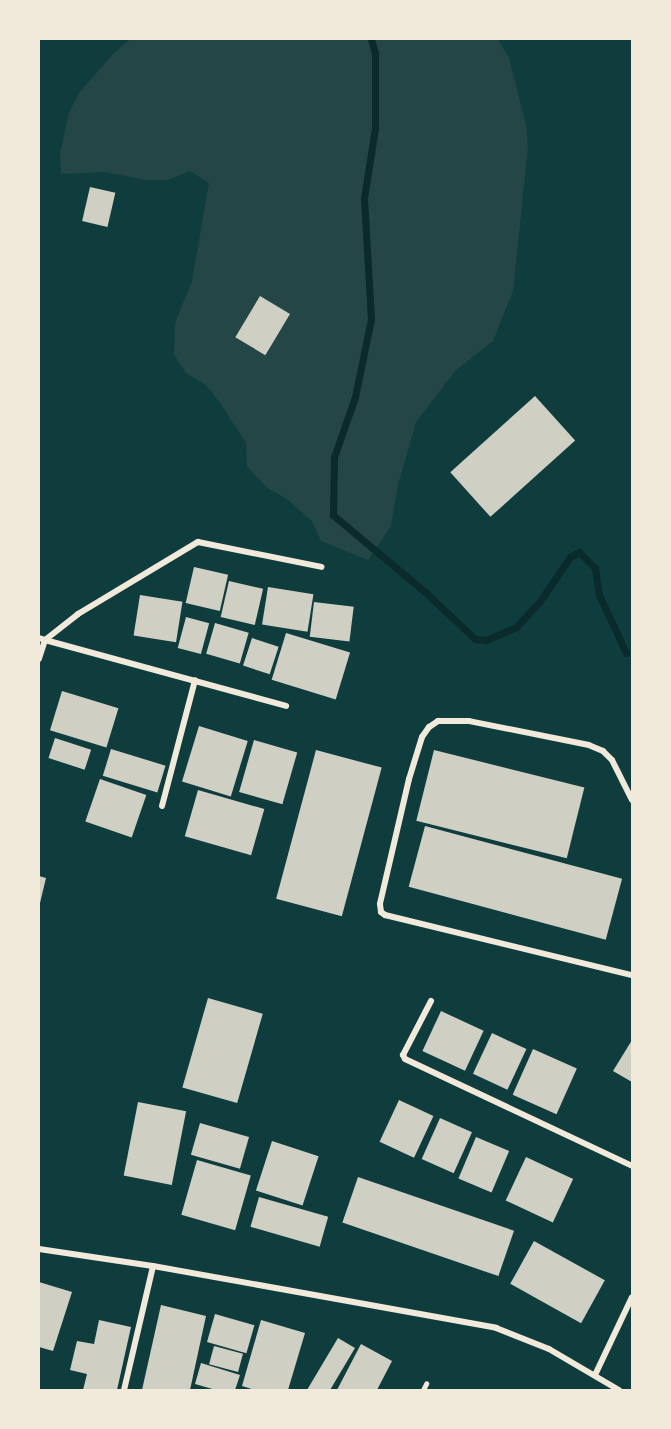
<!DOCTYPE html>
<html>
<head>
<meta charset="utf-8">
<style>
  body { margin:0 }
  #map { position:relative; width:671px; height:1429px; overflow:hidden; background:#0f3d3e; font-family:Jost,sans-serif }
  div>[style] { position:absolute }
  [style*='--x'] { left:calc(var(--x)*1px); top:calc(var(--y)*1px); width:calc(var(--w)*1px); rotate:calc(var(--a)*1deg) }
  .green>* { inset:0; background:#244646 }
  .stream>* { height:7px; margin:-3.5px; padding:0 3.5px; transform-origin:3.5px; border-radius:3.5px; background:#0a2a2b }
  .building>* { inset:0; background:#cfcfc3; transform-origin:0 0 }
  .service>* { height:4.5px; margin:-2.25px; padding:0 2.25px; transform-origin:2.25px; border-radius:2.25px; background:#f1e9da }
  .minor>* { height:6px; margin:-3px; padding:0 3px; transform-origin:3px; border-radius:3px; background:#f1e9da }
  span { translate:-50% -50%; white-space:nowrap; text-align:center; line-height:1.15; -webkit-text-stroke:4.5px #f1e9da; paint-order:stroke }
  .frame { position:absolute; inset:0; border:40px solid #f1e9da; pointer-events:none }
</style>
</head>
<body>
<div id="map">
  <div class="green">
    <i style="clip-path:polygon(130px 39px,498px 39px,509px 58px,526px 125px,528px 147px,513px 291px,493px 341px,455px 371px,416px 422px,398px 485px,391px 526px,368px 560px,321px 541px,312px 521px,287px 499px,266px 487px,247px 466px,246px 443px,221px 404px,206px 385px,186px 373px,174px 355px,175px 323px,192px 281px,209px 183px,190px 171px,168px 180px,146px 180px,104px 172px,61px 174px,60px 153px,69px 113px,79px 93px,113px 54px)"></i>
  </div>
  <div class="stream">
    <i style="--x:371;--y:39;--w:15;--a:74"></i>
    <i style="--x:375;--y:53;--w:75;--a:90"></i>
    <i style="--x:375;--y:128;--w:71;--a:98.9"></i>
    <i style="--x:364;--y:198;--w:121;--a:86.7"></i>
    <i style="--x:371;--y:319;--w:80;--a:101.6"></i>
    <i style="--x:355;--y:397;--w:64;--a:109.3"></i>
    <i style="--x:334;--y:457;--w:58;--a:91"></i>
    <i style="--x:333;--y:515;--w:120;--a:39.9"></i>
    <i style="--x:425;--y:592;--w:69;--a:43.2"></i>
    <i style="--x:475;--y:639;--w:11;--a:5"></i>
    <i style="--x:486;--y:640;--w:33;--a:-23"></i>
    <i style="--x:516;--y:627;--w:35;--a:-47"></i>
    <i style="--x:540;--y:601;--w:53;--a:-55.7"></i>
    <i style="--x:570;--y:557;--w:10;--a:-29"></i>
    <i style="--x:579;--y:552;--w:23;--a:45"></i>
    <i style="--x:595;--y:568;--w:27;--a:82"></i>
    <i style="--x:599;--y:595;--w:64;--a:65"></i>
  </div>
  <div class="building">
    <i style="left:90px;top:187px;width:26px;height:35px;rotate:13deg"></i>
    <i style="left:260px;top:296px;width:35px;height:48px;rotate:31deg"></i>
    <i style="left:535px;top:396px;width:60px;height:114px;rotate:48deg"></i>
    <i style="left:194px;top:567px;width:35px;height:37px;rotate:13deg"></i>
    <i style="left:229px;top:581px;width:35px;height:37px;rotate:13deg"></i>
    <i style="left:268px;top:587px;width:46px;height:38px;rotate:9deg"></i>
    <i style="left:140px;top:595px;width:43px;height:41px;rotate:9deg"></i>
    <i style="left:314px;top:602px;width:40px;height:35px;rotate:7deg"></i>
    <i style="left:186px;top:617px;width:24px;height:32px;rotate:15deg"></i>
    <i style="left:215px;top:623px;width:35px;height:32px;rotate:16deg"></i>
    <i style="left:286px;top:633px;width:67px;height:49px;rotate:17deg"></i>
    <i style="left:252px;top:638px;width:28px;height:29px;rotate:18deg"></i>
    <i style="left:62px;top:691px;width:59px;height:41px;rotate:17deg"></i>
    <i style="left:199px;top:726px;width:51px;height:58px;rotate:17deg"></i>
    <i style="left:55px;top:738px;width:38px;height:21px;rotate:18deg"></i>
    <i style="left:254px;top:740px;width:45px;height:54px;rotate:16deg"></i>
    <i style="left:111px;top:749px;width:57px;height:28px;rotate:17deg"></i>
    <i style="left:316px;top:750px;width:68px;height:154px;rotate:15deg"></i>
    <i style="left:434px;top:750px;width:155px;height:73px;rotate:14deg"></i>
    <i style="left:100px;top:779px;width:49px;height:45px;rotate:19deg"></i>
    <i style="left:198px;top:790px;width:69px;height:48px;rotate:16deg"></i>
    <i style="left:425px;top:826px;width:204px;height:63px;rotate:15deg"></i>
    <i style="clip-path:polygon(39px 876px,46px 878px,40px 903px,39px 903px)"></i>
    <i style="left:208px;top:998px;width:57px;height:93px;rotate:16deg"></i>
    <i style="left:441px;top:1011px;width:47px;height:44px;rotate:25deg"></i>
    <i style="left:492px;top:1033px;width:38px;height:45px;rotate:25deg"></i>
    <i style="clip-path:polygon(632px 1040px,632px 1082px,613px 1071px)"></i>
    <i style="left:533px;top:1049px;width:48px;height:50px;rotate:24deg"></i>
    <i style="left:399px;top:1100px;width:38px;height:46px;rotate:25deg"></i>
    <i style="left:138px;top:1102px;width:49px;height:75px;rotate:11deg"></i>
    <i style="left:440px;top:1118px;width:35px;height:45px;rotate:24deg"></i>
    <i style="left:200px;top:1123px;width:51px;height:33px;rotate:16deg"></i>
    <i style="left:476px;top:1137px;width:36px;height:45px;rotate:23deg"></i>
    <i style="left:272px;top:1141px;width:49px;height:52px;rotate:18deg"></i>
    <i style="left:526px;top:1157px;width:52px;height:48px;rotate:25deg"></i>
    <i style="left:197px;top:1160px;width:56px;height:57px;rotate:16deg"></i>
    <i style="left:358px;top:1177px;width:165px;height:48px;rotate:19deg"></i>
    <i style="left:259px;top:1197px;width:72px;height:31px;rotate:16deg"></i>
    <i style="left:534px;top:1241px;width:81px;height:49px;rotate:29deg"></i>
    <i style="clip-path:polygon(39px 1282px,72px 1292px,53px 1351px,39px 1347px)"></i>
    <i style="clip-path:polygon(161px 1305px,206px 1316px,190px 1390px,142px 1390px)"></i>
    <i style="left:215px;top:1314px;width:41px;height:29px;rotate:16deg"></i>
    <i style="clip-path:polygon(99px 1320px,131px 1327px,117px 1390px,83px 1390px,87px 1374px,70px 1370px,77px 1341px,94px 1344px)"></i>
    <i style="clip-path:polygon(261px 1320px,305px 1333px,288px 1390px,255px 1390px,242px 1386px)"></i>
    <i style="clip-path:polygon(338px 1338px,355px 1348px,330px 1390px,307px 1390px)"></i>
    <i style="clip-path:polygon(361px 1344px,392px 1361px,377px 1390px,337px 1390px)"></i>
    <i style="left:214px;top:1346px;width:30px;height:19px;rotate:15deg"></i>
    <i style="clip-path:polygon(201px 1363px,240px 1375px,235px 1390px,216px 1390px,195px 1384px)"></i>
  </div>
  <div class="service">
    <i style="--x:423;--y:1390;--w:7;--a:-63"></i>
  </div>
  <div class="minor">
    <i style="--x:39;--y:638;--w:6;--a:18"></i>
    <i style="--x:45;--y:640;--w:20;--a:108"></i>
    <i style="--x:45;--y:640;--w:42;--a:-38.2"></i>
    <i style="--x:78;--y:614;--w:140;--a:-31"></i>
    <i style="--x:198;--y:542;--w:126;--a:11.4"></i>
    <i style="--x:45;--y:640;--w:250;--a:15.3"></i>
    <i style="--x:632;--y:800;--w:45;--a:-116.6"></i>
    <i style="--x:612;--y:760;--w:13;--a:-135"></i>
    <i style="--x:603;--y:751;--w:15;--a:-157"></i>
    <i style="--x:589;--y:745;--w:122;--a:-168.7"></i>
    <i style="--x:469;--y:721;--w:31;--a:180"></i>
    <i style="--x:438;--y:721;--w:11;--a:146"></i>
    <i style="--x:429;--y:727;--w:12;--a:125"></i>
    <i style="--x:422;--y:737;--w:44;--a:107.2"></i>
    <i style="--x:409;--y:779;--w:128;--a:103.1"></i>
    <i style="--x:380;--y:904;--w:8;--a:83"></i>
    <i style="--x:381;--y:912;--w:5;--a:37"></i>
    <i style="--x:385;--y:915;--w:254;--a:13.7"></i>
    <i style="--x:162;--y:806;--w:130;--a:-75.3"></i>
    <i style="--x:431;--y:1001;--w:61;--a:117.4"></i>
    <i style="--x:403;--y:1055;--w:4;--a:63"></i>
    <i style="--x:405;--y:1059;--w:251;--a:25.2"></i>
    <i style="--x:39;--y:1249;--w:115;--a:8.5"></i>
    <i style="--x:153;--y:1266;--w:349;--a:10.2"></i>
    <i style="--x:496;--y:1328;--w:57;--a:21.6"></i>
    <i style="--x:549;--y:1349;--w:81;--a:30.4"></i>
    <i style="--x:595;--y:1375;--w:86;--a:-64.6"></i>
    <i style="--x:124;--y:1390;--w:127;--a:-76.8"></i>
  </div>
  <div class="frame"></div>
</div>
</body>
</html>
